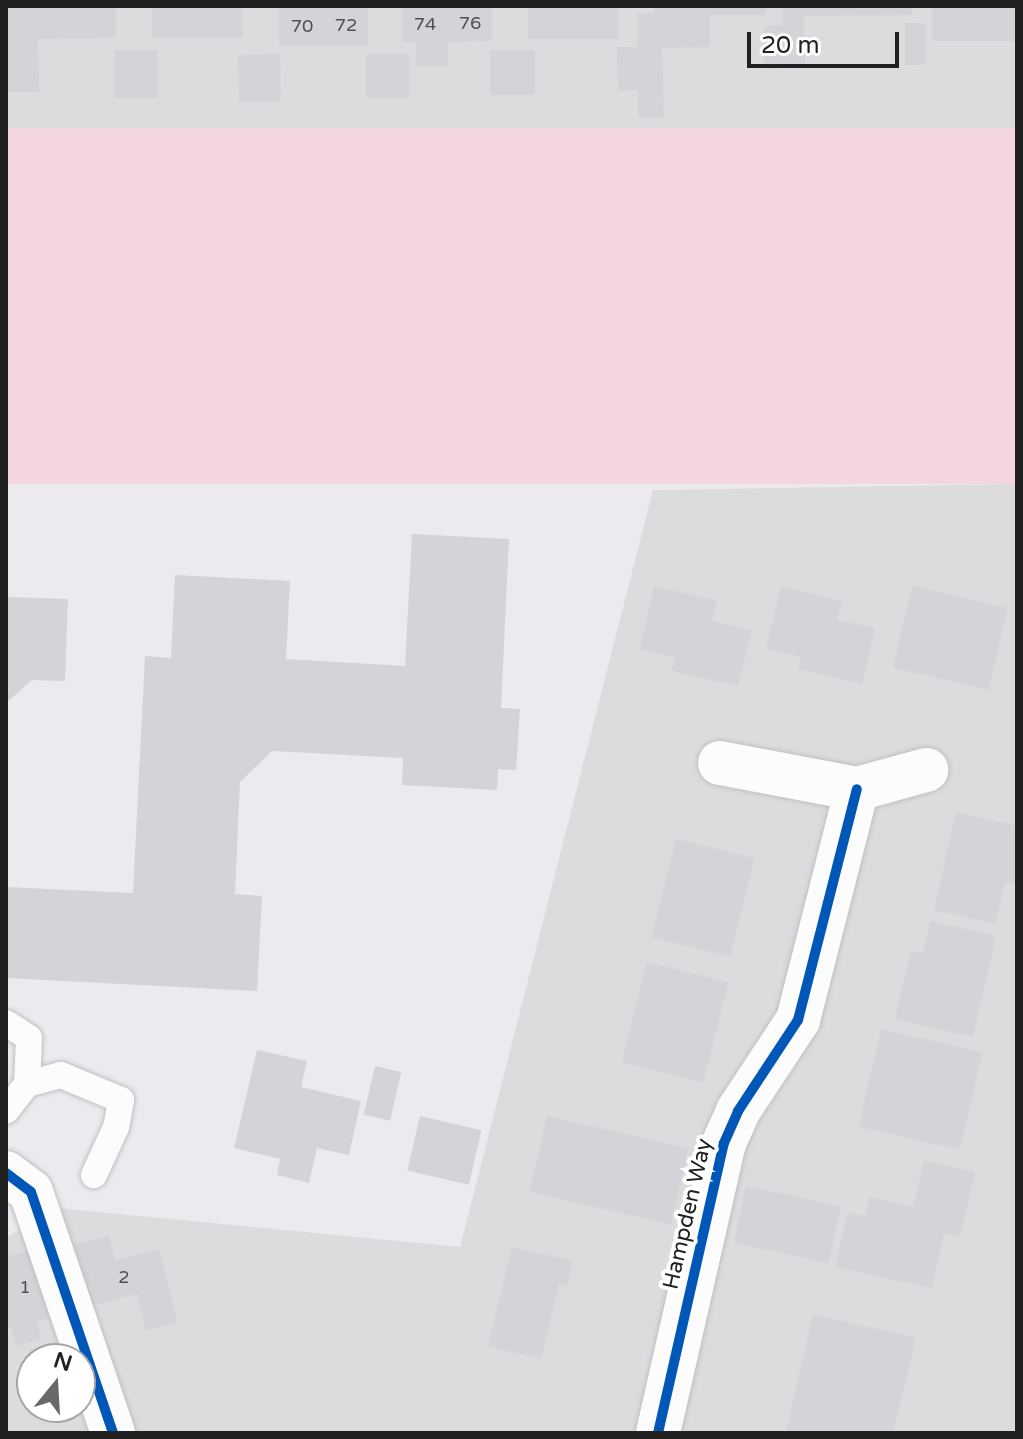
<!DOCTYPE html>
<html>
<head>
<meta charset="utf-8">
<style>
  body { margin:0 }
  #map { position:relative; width:1023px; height:1439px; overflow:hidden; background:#eceaef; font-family:"Varela Round",sans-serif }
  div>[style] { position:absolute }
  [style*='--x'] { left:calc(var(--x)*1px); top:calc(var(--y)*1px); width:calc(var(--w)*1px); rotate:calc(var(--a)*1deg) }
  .residential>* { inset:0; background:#dcdbde; transform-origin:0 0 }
  .park>* { inset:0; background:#f4d6e0; transform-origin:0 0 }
  .building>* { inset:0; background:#d5d3d8; transform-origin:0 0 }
  .roads { filter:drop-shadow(0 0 2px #c1c0c2) drop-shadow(0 0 2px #c1c0c2) }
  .lane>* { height:26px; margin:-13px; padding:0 13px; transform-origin:13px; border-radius:13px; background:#fcfcfd }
  .street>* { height:44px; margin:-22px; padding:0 22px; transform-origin:22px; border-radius:22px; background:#fcfcfd }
  .cycleway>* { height:10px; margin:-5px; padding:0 5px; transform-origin:5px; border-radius:5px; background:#0057b8 }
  span { translate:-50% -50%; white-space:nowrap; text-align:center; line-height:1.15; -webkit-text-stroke:8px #fff; paint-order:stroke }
  .number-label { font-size:18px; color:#504f51 }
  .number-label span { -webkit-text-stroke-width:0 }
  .street-label { font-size:22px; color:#212121 }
  .frame { position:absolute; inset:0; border:8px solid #212121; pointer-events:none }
  .north { position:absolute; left:16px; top:1343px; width:80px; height:80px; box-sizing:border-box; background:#fff; border:2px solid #a6a6a6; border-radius:50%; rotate:18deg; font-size:22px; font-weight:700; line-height:32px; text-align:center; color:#212121 }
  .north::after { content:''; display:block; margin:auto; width:28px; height:36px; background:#686769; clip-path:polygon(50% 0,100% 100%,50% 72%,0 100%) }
  .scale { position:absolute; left:747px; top:32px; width:152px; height:36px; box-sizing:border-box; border:4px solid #212121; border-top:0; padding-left:10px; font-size:24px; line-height:28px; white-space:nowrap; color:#212121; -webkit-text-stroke:6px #fff; paint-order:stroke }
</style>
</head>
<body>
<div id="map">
  <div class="residential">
    <i style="left:6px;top:6px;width:1011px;height:131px"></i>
    <i style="clip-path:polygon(evenodd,1017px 484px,1017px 1433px,6px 1433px,6px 1237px,57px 1208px,460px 1247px,653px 490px,1017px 484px,32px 1359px,80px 1359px,80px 1407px,32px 1407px,32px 1359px)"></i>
  </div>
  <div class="park">
    <i style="left:1017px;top:128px;width:356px;height:1011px;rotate:90deg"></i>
  </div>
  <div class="building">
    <i style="clip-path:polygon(6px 6px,116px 6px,116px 38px,38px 39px,39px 92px,7px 92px)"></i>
    <i style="left:152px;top:6px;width:91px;height:32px"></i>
    <i style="left:279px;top:6px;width:89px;height:39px"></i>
    <i style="clip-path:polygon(403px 6px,492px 6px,492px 41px,448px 42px,448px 66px,416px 67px,416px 42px,403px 42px)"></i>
    <i style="left:528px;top:6px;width:91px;height:33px"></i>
    <i style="clip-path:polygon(654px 6px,766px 6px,766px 15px,710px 15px,710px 47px,662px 48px,664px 117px,638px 117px,638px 90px,618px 91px,617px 47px,637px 47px,637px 13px,654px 13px)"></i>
    <i style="clip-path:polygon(783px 6px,912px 6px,912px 15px,804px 16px,805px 67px,764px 69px,764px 26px,783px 25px)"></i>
    <i style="left:932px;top:6px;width:85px;height:35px"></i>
    <i style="left:905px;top:23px;width:20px;height:42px"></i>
    <i style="left:115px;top:50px;width:42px;height:48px"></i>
    <i style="left:535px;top:50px;width:45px;height:45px;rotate:90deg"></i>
    <i style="left:280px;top:54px;width:47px;height:42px;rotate:89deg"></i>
    <i style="left:366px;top:54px;width:43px;height:44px"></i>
    <i style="clip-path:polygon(412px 534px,509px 539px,501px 708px,520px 709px,516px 770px,498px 769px,497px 790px,402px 785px,403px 758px,272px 751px,240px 782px,235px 894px,262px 896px,257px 991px,6px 978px,6px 887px,133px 893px,145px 656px,171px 658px,175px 575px,290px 581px,286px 659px,405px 666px)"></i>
    <i style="clip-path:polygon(654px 586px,717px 601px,712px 621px,752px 630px,738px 686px,671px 671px,675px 657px,640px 649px)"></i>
    <i style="clip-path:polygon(781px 586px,842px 601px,837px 620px,875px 628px,862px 684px,798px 669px,801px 657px,766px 649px)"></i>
    <i style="left:912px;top:586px;width:98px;height:84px;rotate:13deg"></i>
    <i style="clip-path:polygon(6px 597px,68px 599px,65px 681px,32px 680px,6px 703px)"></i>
    <i style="clip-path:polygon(956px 812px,1017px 826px,1017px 885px,1005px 882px,995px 924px,934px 910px)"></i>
    <i style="left:676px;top:839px;width:81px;height:101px;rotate:14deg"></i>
    <i style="clip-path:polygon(930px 921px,996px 936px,973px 1037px,895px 1019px,911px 951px,923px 954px)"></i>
    <i style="left:647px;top:962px;width:84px;height:103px;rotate:14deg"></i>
    <i style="left:881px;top:1029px;width:104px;height:100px;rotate:13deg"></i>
    <i style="clip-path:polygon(257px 1050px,307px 1061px,301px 1087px,361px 1101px,349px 1155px,317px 1148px,309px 1183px,277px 1175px,280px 1159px,234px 1148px)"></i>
    <i style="left:375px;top:1066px;width:27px;height:50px;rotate:13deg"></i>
    <i style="left:420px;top:1116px;width:63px;height:56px;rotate:13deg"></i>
    <i style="left:547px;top:1116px;width:145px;height:78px;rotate:13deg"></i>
    <i style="clip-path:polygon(924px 1161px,975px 1172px,960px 1236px,944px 1233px,932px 1288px,835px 1267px,848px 1212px,865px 1216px,870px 1197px,913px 1207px)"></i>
    <i style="left:746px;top:1186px;width:97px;height:58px;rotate:12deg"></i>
    <i style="clip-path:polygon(109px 1236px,115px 1260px,159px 1249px,178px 1323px,146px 1330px,137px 1294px,89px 1306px,74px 1245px)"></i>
    <i style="clip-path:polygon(512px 1247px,573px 1261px,567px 1286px,559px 1284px,541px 1359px,488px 1346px)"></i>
    <i style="clip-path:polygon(34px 1249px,52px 1318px,37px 1322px,41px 1339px,16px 1346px,11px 1327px,6px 1329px,6px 1257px)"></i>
    <i style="clip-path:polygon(813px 1314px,916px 1338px,893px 1433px,786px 1433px)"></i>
  </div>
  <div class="roads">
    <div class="lane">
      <i style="--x:6;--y:1023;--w:27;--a:33"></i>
      <i style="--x:29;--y:1038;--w:46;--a:92.5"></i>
      <i style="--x:27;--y:1084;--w:34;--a:128"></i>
      <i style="--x:27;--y:1084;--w:35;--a:-15"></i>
      <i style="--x:61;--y:1075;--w:65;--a:22.6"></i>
      <i style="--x:121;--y:1100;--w:27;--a:100"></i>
      <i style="--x:116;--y:1127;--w:53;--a:114.6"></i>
    </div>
    <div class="street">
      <i style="--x:720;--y:763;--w:139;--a:10.7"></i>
      <i style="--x:857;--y:789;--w:72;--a:-15.4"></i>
      <i style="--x:6;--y:1173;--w:31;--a:37"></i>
      <i style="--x:31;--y:1192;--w:255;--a:71.2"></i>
      <i style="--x:658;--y:1433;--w:297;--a:-77.2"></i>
      <i style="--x:724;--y:1143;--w:35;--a:-66"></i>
      <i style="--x:738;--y:1111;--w:109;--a:-56.6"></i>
      <i style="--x:798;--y:1020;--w:238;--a:-75.7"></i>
    </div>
  </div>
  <div class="cycleway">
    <i style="--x:6;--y:1173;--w:31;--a:37"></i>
    <i style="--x:31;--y:1192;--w:255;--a:71.2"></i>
    <i style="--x:658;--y:1433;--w:297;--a:-77.2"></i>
    <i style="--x:724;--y:1143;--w:35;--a:-66"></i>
    <i style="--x:738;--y:1111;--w:109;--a:-56.6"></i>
    <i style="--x:798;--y:1020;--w:238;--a:-75.7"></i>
  </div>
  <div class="number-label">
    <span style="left:470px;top:23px">76</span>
    <span style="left:425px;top:24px">74</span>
    <span style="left:346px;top:25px">72</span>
    <span style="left:302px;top:26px">70</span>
    <span style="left:124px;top:1277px">2</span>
    <span style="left:25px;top:1287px">1</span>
  </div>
  <div class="street-label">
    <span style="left:688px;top:1214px;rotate:-77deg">Hampden Way</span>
  </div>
  <div class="frame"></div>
  <div class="north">N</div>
  <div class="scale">20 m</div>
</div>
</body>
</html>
